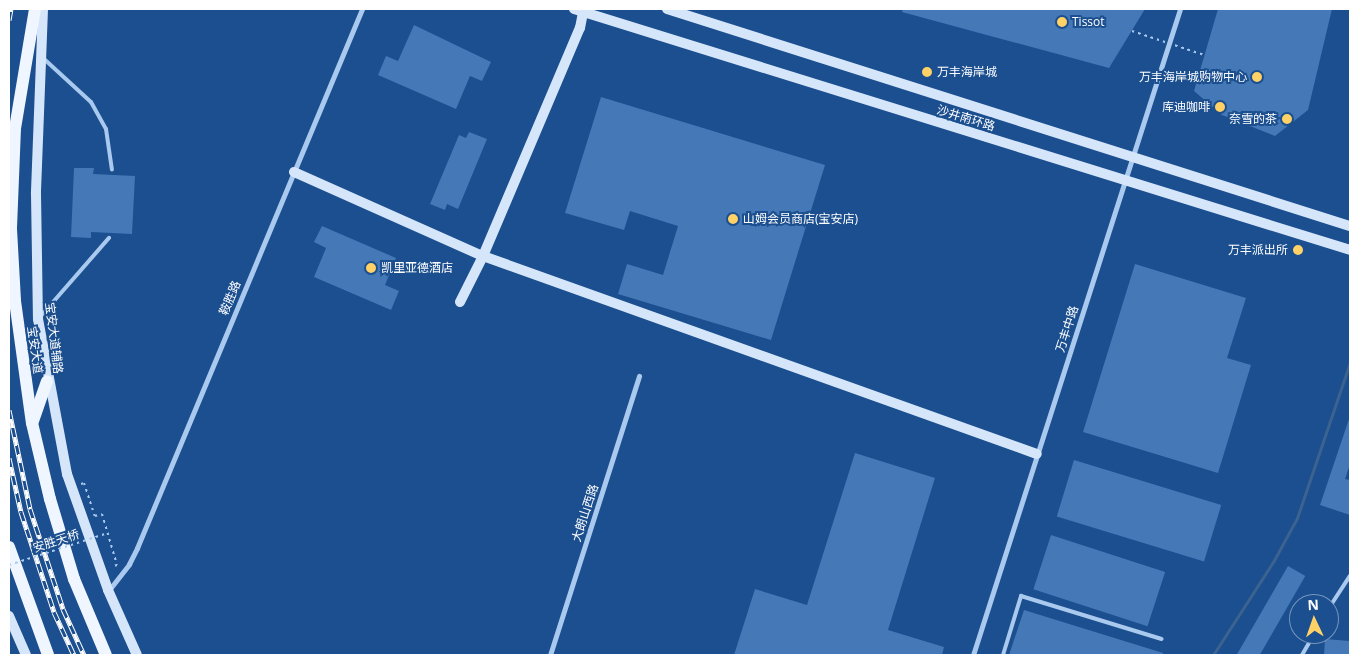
<!DOCTYPE html>
<html>
<head>
<meta charset="utf-8">
<style>
  body { margin:0 }
  #map { position:relative; width:1359px; height:664px; overflow:hidden; background:#1b4f8f; font-family:"Open Sans","Noto Sans SC",sans-serif }
  div>[style] { position:absolute }
  [style*='--x'] { left:calc(var(--x)*1px); top:calc(var(--y)*1px); width:calc(var(--w)*1px); rotate:calc(var(--a)*1deg) }
  .stream>* { height:3px; margin:-1.5px; padding:0 1.5px; transform-origin:1.5px; border-radius:1.5px; background:#3c6290 }
  .building>* { inset:0; background:#4478b7; transform-origin:0 0 }
  .path>* { height:2px; margin-top:-1px; transform-origin:0; background:repeating-linear-gradient(90deg,#a9c9ee 0 2.5px,transparent 0 6.5px) }
  .lane>* { height:4px; margin:-2px; padding:0 2px; transform-origin:2px; border-radius:2px; background:#a9c9ee }
  .street>* { height:5px; margin:-2.5px; padding:0 2.5px; transform-origin:2.5px; border-radius:2.5px; background:#a9c9ee }
  .secondary>* { height:10px; margin:-5px; padding:0 5px; transform-origin:5px; border-radius:5px; background:#d6e6fa }
  .primary>* { height:12px; margin:-6px; padding:0 6px; transform-origin:6px; border-radius:6px; background:#f0f6ff }
  .rail>* { height:5px; margin-top:-2.5px; transform-origin:0; background:repeating-linear-gradient(90deg,#1b4f8f 0 9px,#fff 0 18px); box-sizing:border-box; border-block:1px solid #fff }
  .path-bridge>* { height:2px; margin-top:-1px; transform-origin:0; background:repeating-linear-gradient(90deg,#a9c9ee 0 2.5px,transparent 0 6.5px) }
  .dots>* { width:14px; height:14px; translate:-50% -50%; box-sizing:border-box; border:2px solid #1b4f8f; border-radius:50% }
  span { translate:-50% -50%; white-space:nowrap; text-align:center; line-height:1.15; -webkit-text-stroke:4px #1b4f8f; paint-order:stroke }
  .poi-label { font-size:12px; color:#fff }
  .left { translate:0 -50%; text-align:left }
  .right { translate:-100% -50%; text-align:right }
  .street-label { font-size:12px; color:#fff }
  .frame { position:absolute; inset:0; border:10px solid #fff; pointer-events:none }
  .north { position:absolute; left:1289px; top:594px; width:50px; height:50px; box-sizing:border-box; background:#1b4f8f; border:1px solid #7695bc; border-radius:50%; rotate:357deg; font-size:14px; font-weight:700; line-height:20px; text-align:center; color:#fff }
  .north::after { content:''; display:block; margin:auto; width:18px; height:22px; background:#ffd166; clip-path:polygon(50% 0,100% 100%,50% 72%,0 100%) }
</style>
</head>
<body>
<div id="map">
  <div class="stream">
    <i style="--x:1213;--y:655;--w:111;--a:-57.2"></i>
    <i style="--x:1273;--y:562;--w:50;--a:-61.4"></i>
    <i style="--x:1297;--y:518;--w:165;--a:-71.2"></i>
  </div>
  <div class="building">
    <i style="clip-path:polygon(903px 9px,1145px 9px,1109px 68px,902px 12px)"></i>
    <i style="clip-path:polygon(1218px 9px,1332px 9px,1308px 110px,1275px 136px,1222px 115px,1194px 91px)"></i>
    <i style="clip-path:polygon(414px 25px,491px 62px,482px 81px,470px 76px,456px 109px,378px 75px,386px 56px,398px 61px)"></i>
    <i style="clip-path:polygon(601px 97px,825px 165px,771px 340px,618px 294px,627px 264px,663px 275px,678px 226px,630px 211px,624px 230px,565px 213px)"></i>
    <i style="clip-path:polygon(469px 132px,487px 139px,458px 209px,447px 204px,445px 210px,430px 204px,459px 135px,466px 138px)"></i>
    <i style="clip-path:polygon(74px 168px,94px 168px,93px 174px,135px 176px,132px 234px,91px 232px,91px 238px,71px 237px)"></i>
    <i style="clip-path:polygon(322px 226px,396px 258px,385px 285px,399px 291px,391px 310px,314px 277px,326px 248px,314px 242px)"></i>
    <i style="clip-path:polygon(1135px 264px,1246px 298px,1227px 358px,1251px 365px,1218px 473px,1083px 432px)"></i>
    <i style="clip-path:polygon(1349px 419px,1350px 464px,1345px 479px,1350px 480px,1350px 515px,1320px 505px)"></i>
    <i style="clip-path:polygon(855px 453px,935px 478px,888px 630px,944px 647px,942px 655px,734px 655px,755px 589px,807px 605px)"></i>
    <i style="left:1074px;top:460px;width:154px;height:59px;rotate:17deg"></i>
    <i style="left:1051px;top:535px;width:120px;height:57px;rotate:18deg"></i>
    <i style="left:1288px;top:566px;width:20px;height:104px;rotate:30deg"></i>
    <i style="clip-path:polygon(1024px 610px,1163px 653px,1163px 655px,1009px 655px)"></i>
    <i style="clip-path:polygon(1325px 639px,1350px 641px,1350px 655px,1324px 655px)"></i>
  </div>
  <div class="path">
    <i style="--x:81;--y:484;--w:3;--a:-18"></i>
    <i style="--x:84;--y:483;--w:35;--a:72"></i>
    <i style="--x:95;--y:516;--w:7;--a:-16"></i>
    <i style="--x:102;--y:514;--w:53;--a:73.6"></i>
    <i style="--x:117;--y:565;--w:6;--a:162"></i>
  </div>
  <div class="lane">
    <i style="--x:43;--y:58;--w:65;--a:42.5"></i>
    <i style="--x:91;--y:102;--w:31;--a:61"></i>
    <i style="--x:106;--y:129;--w:41;--a:81.7"></i>
    <i style="--x:40;--y:317;--w:105;--a:-48.9"></i>
    <i style="--x:1329;--y:608;--w:38;--a:-57"></i>
    <i style="--x:1003;--y:655;--w:62;--a:-73"></i>
    <i style="--x:1021;--y:596;--w:147;--a:17"></i>
    <i style="--x:1302;--y:655;--w:24;--a:-60"></i>
  </div>
  <div class="street">
    <i style="--x:109;--y:590;--w:33;--a:-52"></i>
    <i style="--x:129;--y:564;--w:18;--a:-63"></i>
    <i style="--x:137;--y:548;--w:584;--a:-67.34"></i>
    <i style="--x:550;--y:655;--w:293;--a:-72.3"></i>
    <i style="--x:973;--y:655;--w:678;--a:-72.23"></i>
  </div>
  <div class="secondary">
    <i style="--x:43;--y:9;--w:185;--a:92.2"></i>
    <i style="--x:36;--y:194;--w:125;--a:89.1"></i>
    <i style="--x:38;--y:319;--w:158;--a:79.4"></i>
    <i style="--x:67;--y:474;--w:123;--a:70.5"></i>
    <i style="--x:108;--y:590;--w:71;--a:66"></i>
    <i style="--x:574;--y:9;--w:813;--a:17.25"></i>
    <i style="--x:667;--y:9;--w:717;--a:17.63"></i>
    <i style="--x:294;--y:172;--w:207;--a:24"></i>
    <i style="--x:483;--y:256;--w:588;--a:19.67"></i>
    <i style="--x:460;--y:302;--w:51;--a:-63.4"></i>
    <i style="--x:483;--y:256;--w:248;--a:-67"></i>
    <i style="--x:580;--y:28;--w:16;--a:-79"></i>
    <i style="--x:9;--y:616;--w:43;--a:66.4"></i>
  </div>
  <div class="primary">
    <i style="--x:35;--y:9;--w:121;--a:99.5"></i>
    <i style="--x:15;--y:128;--w:101;--a:92.3"></i>
    <i style="--x:11;--y:229;--w:72;--a:86.8"></i>
    <i style="--x:15;--y:301;--w:123;--a:82.1"></i>
    <i style="--x:32;--y:423;--w:78;--a:76.7"></i>
    <i style="--x:50;--y:499;--w:84;--a:73.3"></i>
    <i style="--x:74;--y:579;--w:82;--a:67.2"></i>
    <i style="--x:33;--y:421;--w:42;--a:-70.7"></i>
    <i style="--x:9;--y:547;--w:115;--a:70.1"></i>
  </div>
  <div class="rail">
    <i style="--x:9;--y:20;--w:11;--a:-80"></i>
    <i style="--x:9;--y:410;--w:101;--a:78"></i>
    <i style="--x:30;--y:509;--w:105;--a:71.7"></i>
    <i style="--x:63;--y:609;--w:51;--a:65.5"></i>
    <i style="--x:9;--y:458;--w:55;--a:77.5"></i>
    <i style="--x:21;--y:512;--w:105;--a:71.7"></i>
    <i style="--x:54;--y:612;--w:47;--a:65.1"></i>
  </div>
  <div class="path-bridge">
    <i style="--x:1132;--y:31;--w:76;--a:18.4"></i>
    <i style="--x:9;--y:565;--w:104;--a:-17.9"></i>
  </div>
  <div class="dots">
    <i style="left:1062px;top:22px;background:#ffd166"></i>
    <i style="left:927px;top:72px;background:#ffd166"></i>
    <i style="left:1257px;top:77px;background:#ffd166"></i>
    <i style="left:1220px;top:107px;background:#ffd166"></i>
    <i style="left:1287px;top:119px;background:#ffd166"></i>
    <i style="left:733px;top:219px;background:#ffd166"></i>
    <i style="left:1298px;top:250px;background:#ffd166"></i>
    <i style="left:371px;top:268px;background:#ffd166"></i>
  </div>
  <div class="poi-label">
    <span class="left" style="left:1072px;top:22px">Tissot</span>
    <span class="left" style="left:937px;top:72px">万丰海岸城</span>
    <span class="right" style="left:1247px;top:77px">万丰海岸城购物中心</span>
    <span class="right" style="left:1210px;top:107px">库迪咖啡</span>
    <span class="right" style="left:1277px;top:119px">奈雪的茶</span>
    <span class="left" style="left:743px;top:219px">山姆会员商店(宝安店)</span>
    <span class="right" style="left:1288px;top:250px">万丰派出所</span>
    <span class="left" style="left:381px;top:268px">凯里亚德酒店</span>
  </div>
  <div class="street-label">
    <span style="left:966px;top:118px;rotate:17deg">沙井南环路</span>
    <span style="left:230px;top:298px;rotate:-67deg">鞍胜路</span>
    <span style="left:1067px;top:329px;rotate:-72deg">万丰中路</span>
    <span style="left:54px;top:338px;rotate:83deg">宝安大道辅路</span>
    <span style="left:35px;top:350px;rotate:82deg">宝安大道</span>
    <span style="left:585px;top:513px;rotate:-72deg">大朗山西路</span>
    <span style="left:56px;top:541px;rotate:-18deg">安胜天桥</span>
  </div>
  <div class="frame"></div>
  <div class="north">N</div>
</div>
</body>
</html>
